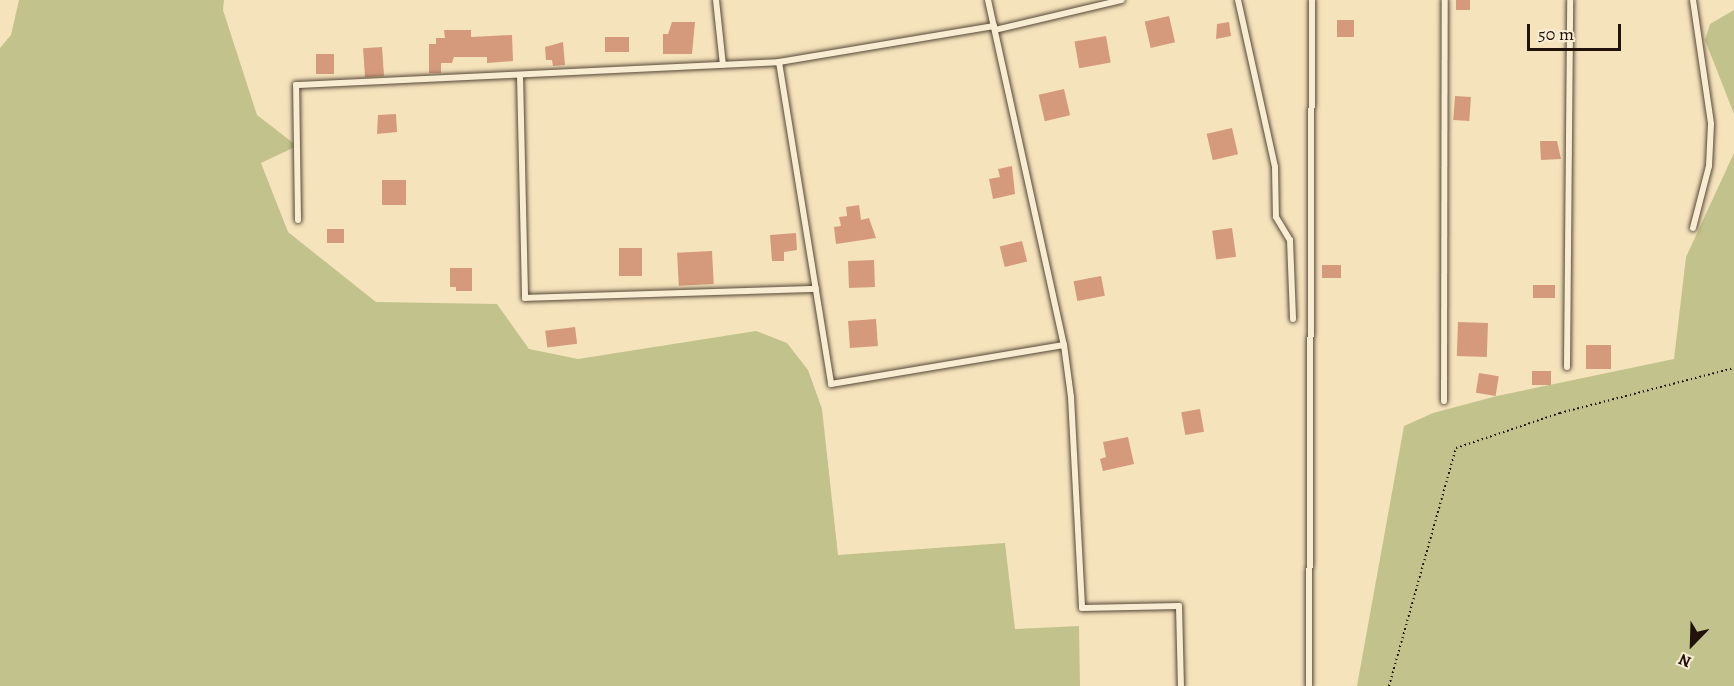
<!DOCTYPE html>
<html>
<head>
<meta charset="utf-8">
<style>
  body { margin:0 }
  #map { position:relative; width:1734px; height:686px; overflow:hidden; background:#f5e3bc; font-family:Alegreya,serif }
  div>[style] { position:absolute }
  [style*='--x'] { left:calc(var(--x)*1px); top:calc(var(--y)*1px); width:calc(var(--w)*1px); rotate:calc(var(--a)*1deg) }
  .green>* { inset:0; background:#c2c28c }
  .building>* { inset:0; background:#d59a7c; transform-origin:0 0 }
  .path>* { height:2px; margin-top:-1px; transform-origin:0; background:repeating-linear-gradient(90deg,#21130b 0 1.5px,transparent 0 4.5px) }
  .roads { filter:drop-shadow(0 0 2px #564737) drop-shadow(0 0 2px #564737) }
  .service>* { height:6px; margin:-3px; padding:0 3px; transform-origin:3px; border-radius:3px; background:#f8edd3 }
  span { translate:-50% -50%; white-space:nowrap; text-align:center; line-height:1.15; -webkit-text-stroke:5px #f8edd3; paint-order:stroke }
  .north { position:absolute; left:1662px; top:614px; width:60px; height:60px; -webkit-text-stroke:4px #f8edd3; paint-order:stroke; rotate:203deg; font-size:16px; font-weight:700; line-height:24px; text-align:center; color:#21130b }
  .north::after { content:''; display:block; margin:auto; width:21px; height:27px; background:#21130b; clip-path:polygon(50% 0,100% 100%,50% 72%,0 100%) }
  .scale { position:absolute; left:1527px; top:24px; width:94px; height:27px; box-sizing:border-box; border:3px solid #21130b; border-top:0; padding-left:8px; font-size:18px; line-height:21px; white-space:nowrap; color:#21130b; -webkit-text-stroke:4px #f8edd3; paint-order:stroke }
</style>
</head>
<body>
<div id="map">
  <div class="green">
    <i style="clip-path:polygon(19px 0,224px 0,223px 10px,257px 115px,297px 146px,261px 163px,288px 232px,376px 302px,497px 304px,529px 349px,578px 359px,756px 331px,787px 343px,808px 370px,822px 409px,838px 555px,1005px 543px,1015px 629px,1079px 626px,1080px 686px,0 686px,0 48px,11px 35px)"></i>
    <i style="clip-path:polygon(1734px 10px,1734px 114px,1705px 40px,1710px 24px)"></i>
    <i style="clip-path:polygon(1734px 153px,1734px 686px,1357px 686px,1404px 426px,1433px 413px,1497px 396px,1674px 359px,1686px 257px)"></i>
  </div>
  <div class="building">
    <i style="left:1456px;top:0;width:14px;height:10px"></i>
    <i style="left:1169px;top:16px;width:27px;height:25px;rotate:77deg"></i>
    <i style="left:1337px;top:20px;width:17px;height:17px"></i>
    <i style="clip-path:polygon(672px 22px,695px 22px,692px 54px,663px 54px,663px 34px,668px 34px)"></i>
    <i style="clip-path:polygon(1229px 22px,1231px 36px,1216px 39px,1217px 24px)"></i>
    <i style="clip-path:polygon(444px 30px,471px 30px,471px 37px,512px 35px,513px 61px,487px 63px,487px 57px,454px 57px,452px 63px,441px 63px,441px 73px,429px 73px,429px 44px,436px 44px,436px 38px,445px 38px)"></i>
    <i style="left:1106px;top:36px;width:27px;height:32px;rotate:80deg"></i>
    <i style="left:605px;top:37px;width:24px;height:15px"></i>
    <i style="clip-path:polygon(563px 42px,565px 65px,553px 66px,552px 60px,546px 60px,545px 47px)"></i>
    <i style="left:382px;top:47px;width:29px;height:19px;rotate:86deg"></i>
    <i style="left:316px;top:54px;width:18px;height:20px"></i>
    <i style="left:1064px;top:89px;width:27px;height:26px;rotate:77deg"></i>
    <i style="left:1455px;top:96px;width:16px;height:24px;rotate:4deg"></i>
    <i style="clip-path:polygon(396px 114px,397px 132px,377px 134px,378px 115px)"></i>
    <i style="left:1232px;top:128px;width:27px;height:26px;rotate:77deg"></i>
    <i style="clip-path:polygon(1540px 141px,1557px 141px,1561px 159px,1541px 160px)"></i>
    <i style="clip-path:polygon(1012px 166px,1015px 194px,993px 199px,989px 179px,1000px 177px,998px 169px)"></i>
    <i style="left:382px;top:180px;width:24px;height:25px"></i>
    <i style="clip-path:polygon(859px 205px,861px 220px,869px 218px,876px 238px,836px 244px,834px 227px,841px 226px,839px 217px,847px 216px,846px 207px)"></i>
    <i style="left:1232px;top:228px;width:29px;height:20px;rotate:82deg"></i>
    <i style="left:327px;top:229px;width:17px;height:14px"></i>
    <i style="clip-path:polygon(796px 233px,797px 250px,784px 252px,784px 261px,772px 261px,770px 235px)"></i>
    <i style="left:1022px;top:241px;width:21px;height:23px;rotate:76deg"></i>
    <i style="left:619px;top:248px;width:23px;height:28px"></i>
    <i style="left:712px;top:251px;width:33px;height:35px;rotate:87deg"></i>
    <i style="left:874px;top:260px;width:27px;height:26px;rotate:88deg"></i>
    <i style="left:1341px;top:265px;width:13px;height:19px;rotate:90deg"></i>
    <i style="clip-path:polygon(450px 268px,472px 268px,472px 291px,456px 291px,456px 287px,450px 287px)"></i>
    <i style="left:1101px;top:276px;width:20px;height:28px;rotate:79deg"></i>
    <i style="left:1533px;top:285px;width:22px;height:13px"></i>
    <i style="left:876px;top:319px;width:27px;height:28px;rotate:86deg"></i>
    <i style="left:1458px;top:322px;width:30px;height:34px;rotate:2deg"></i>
    <i style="left:575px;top:327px;width:17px;height:30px;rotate:83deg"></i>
    <i style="left:1586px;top:345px;width:25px;height:24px"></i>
    <i style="left:1532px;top:371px;width:19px;height:14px"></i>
    <i style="left:1479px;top:373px;width:20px;height:20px;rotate:9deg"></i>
    <i style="left:1200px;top:409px;width:23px;height:19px;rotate:80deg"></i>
    <i style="clip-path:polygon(1128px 437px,1134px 464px,1103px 471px,1100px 459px,1106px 457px,1103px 442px)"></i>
  </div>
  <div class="path">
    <i style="--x:1389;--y:686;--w:247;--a:-74.3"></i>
    <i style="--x:1456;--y:448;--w:110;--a:-18.6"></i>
    <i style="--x:1560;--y:413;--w:180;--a:-14.5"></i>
  </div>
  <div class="roads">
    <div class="service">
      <i style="--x:716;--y:0;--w:65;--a:83.9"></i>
      <i style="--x:988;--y:0;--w:353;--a:77.6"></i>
      <i style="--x:1064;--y:345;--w:52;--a:82.3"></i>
      <i style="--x:1071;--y:397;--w:211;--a:87"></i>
      <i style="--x:1082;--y:608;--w:97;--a:-1.2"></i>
      <i style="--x:1179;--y:606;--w:80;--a:88.6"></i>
      <i style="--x:1238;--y:0;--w:171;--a:77.5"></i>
      <i style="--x:1275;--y:167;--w:50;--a:88.9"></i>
      <i style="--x:1276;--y:217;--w:27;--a:59"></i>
      <i style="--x:1290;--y:240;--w:79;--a:87.8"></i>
      <i style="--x:1693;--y:0;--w:125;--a:81.7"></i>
      <i style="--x:1711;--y:124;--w:42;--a:92.7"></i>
      <i style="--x:1709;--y:166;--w:64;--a:104.5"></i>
      <i style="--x:995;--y:30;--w:130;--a:-13.3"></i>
      <i style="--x:779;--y:62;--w:326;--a:80.8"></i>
      <i style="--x:831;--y:384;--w:236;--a:-9.5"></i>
      <i style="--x:520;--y:75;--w:223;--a:88.7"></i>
      <i style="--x:525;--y:298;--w:291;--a:-1.8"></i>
      <i style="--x:298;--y:220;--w:135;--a:-90.8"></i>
      <i style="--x:296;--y:85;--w:484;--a:-2.7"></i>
      <i style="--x:779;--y:62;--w:218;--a:-9.5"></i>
      <i style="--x:1567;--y:367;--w:367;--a:-89.5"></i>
      <i style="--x:1444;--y:401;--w:401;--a:-89.9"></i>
      <i style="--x:1309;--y:686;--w:686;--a:-89.75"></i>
    </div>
  </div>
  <div class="north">N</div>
  <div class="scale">50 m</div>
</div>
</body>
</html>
